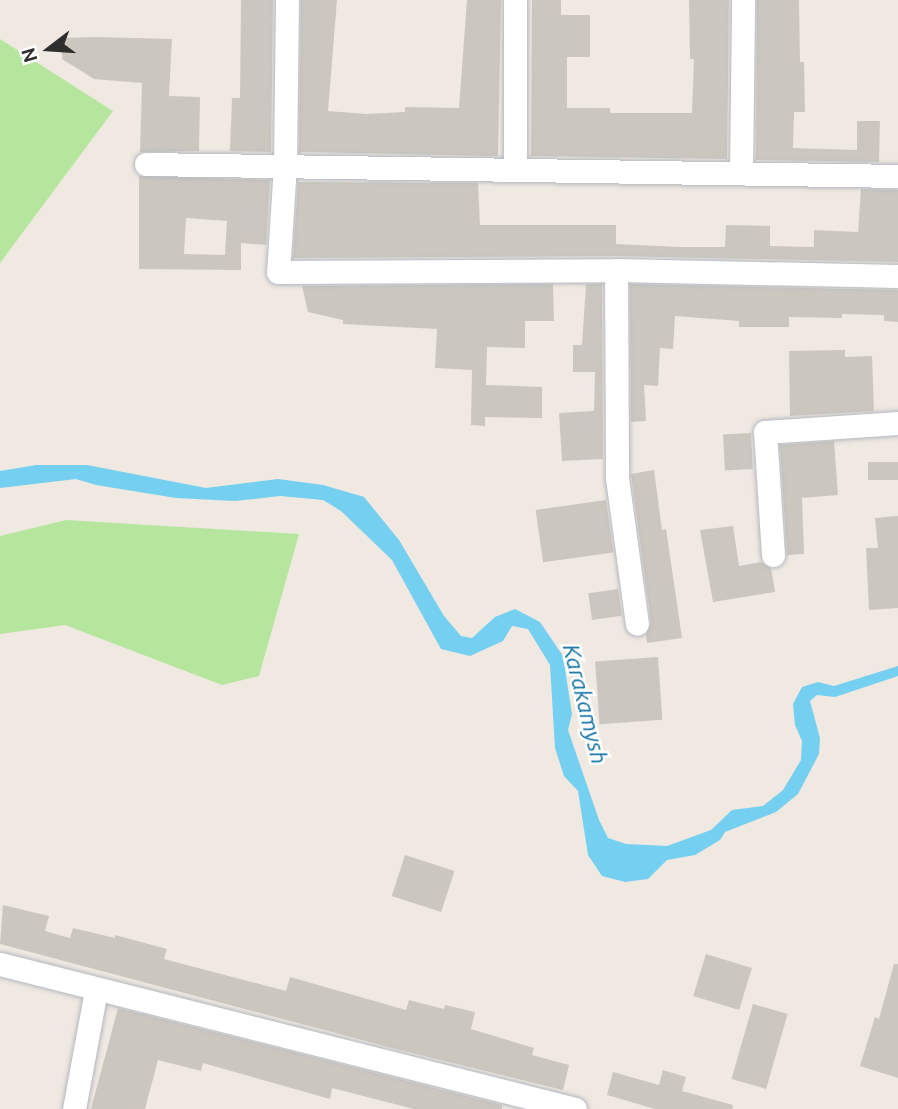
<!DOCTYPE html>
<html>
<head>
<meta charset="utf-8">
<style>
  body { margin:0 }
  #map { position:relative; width:898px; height:1109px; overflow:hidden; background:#efe9e1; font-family:Ubuntu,sans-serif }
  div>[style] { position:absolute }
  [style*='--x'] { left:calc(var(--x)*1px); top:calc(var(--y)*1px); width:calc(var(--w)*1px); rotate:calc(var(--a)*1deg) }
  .green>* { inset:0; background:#b6e59e }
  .water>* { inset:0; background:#75cff0 }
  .building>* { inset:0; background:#cbc7bf; transform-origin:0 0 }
  .roads { filter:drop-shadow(0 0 2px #b4b7c1) drop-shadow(0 0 2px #b4b7c1) }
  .minor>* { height:23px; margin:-11.5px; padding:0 11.5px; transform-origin:11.5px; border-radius:11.5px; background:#fff }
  span { translate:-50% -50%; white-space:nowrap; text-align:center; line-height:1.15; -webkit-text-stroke:5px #fff; paint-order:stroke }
  .water-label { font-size:23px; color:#0d6fa3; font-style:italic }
  .north { position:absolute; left:14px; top:14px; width:70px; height:70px; -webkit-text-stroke:5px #fff; paint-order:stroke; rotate:253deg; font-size:19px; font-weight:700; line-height:28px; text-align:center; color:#2e2e2e }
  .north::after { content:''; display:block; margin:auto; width:24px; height:32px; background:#2e2e2e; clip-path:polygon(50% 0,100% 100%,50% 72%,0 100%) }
</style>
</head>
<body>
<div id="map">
  <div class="green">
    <i style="clip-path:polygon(0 39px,113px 111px,0 263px)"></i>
    <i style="clip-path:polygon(66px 520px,299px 534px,259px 676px,222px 685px,65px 625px,0 634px,0 536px)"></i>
  </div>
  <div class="water">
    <i style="clip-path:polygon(36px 465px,87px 465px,206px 488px,278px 479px,323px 485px,364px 497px,399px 540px,444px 616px,461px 636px,472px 638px,495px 617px,515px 609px,540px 622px,563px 656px,572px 714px,568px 730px,599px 820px,608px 838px,626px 844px,667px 846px,711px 830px,732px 810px,763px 806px,783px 790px,801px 760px,802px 741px,795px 725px,793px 704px,802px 687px,818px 682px,834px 686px,898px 666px,898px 676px,835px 697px,817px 695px,810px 701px,820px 738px,819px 754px,798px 794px,776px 812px,725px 832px,720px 840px,695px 855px,667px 860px,648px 879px,625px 882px,602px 876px,588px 855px,578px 791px,564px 776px,555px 748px,550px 665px,528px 629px,512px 626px,503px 641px,470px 656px,441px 649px,392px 560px,341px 511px,323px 500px,280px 496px,235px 501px,176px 498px,96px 485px,76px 479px,0 488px,0 471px)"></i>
  </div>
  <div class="building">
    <i style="clip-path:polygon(241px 0,273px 0,271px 152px,230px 151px,232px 98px,240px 98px)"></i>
    <i style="clip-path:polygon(301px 0,337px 0,328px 111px,366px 114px,405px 112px,405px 107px,459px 108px,467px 0,501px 0,498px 156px,299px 152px)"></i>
    <i style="clip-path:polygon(532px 0,561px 0,561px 15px,590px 15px,590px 57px,567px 57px,567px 108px,610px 108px,610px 113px,692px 113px,694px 59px,690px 59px,689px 0,729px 0,727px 159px,531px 156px)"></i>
    <i style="clip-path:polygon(757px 0,799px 0,800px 62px,804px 62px,805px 112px,794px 112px,793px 148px,857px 150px,857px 121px,880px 121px,879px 162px,756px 160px)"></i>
    <i style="clip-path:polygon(96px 37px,172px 39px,169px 96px,200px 97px,199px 151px,140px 152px,142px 83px,94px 79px,62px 59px,62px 38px)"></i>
    <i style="clip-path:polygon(evenodd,139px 176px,270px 180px,266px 245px,241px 243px,241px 270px,139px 269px,139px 176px,186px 218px,227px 221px,225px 255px,184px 254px,186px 218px)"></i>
    <i style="clip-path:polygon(298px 182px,478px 183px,480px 225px,616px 225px,616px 244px,681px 247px,725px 247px,726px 225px,770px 226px,770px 246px,814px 247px,814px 230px,858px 232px,861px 189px,898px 190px,898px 262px,616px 256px,293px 258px)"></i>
    <i style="clip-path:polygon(553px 284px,554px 321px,525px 321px,525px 348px,487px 347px,486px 385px,542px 387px,542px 418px,485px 417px,485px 426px,471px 425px,472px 370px,435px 368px,437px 329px,343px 324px,343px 320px,308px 312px,302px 286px)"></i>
    <i style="clip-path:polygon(586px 284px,602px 284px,603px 459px,562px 461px,559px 413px,594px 411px,595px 372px,573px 372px,573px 345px,582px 345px)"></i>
    <i style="clip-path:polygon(630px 284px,898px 290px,898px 322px,884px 321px,884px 315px,842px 314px,842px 318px,789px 317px,789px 327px,739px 327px,739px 321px,675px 316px,673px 349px,660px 348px,658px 386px,644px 385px,646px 421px,631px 422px)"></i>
    <i style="clip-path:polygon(845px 350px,845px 357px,872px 356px,874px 411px,790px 416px,789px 351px)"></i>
    <i style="left:751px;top:433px;width:36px;height:28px;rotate:87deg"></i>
    <i style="clip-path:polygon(834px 441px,838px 495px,802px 498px,804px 554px,787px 555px,780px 445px)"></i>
    <i style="left:898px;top:462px;width:18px;height:30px;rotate:90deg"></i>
    <i style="clip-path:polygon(654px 470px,662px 530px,666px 529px,682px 638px,647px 643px,646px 635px,651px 622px,631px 474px)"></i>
    <i style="left:606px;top:500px;width:53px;height:71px;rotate:82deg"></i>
    <i style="clip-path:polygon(898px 516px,898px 608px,869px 610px,866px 548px,878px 548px,875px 518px)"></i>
    <i style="clip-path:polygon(733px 526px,739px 566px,761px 562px,771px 568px,775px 592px,713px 602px,700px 530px)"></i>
    <i style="left:618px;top:589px;width:27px;height:30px;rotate:82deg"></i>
    <i style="left:658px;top:657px;width:63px;height:63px;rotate:86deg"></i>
    <i style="left:405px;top:855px;width:52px;height:43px;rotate:18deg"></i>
    <i style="clip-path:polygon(3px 905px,49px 916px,45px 931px,70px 938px,73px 928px,115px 938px,115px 935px,167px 949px,164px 959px,286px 991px,290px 977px,406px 1010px,409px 1000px,444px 1009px,445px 1005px,475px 1012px,471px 1029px,534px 1048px,532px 1055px,569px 1065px,563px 1090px,396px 1049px,0 944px)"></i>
    <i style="left:706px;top:954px;width:48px;height:44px;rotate:17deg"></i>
    <i style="clip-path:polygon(894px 964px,898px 964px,898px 1078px,860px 1066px,875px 1017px,879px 1019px)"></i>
    <i style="left:753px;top:1004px;width:36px;height:78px;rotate:16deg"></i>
    <i style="clip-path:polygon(118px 1008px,502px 1105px,502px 1109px,414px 1109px,332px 1088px,330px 1099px,203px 1063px,201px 1071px,158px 1060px,145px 1109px,91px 1109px)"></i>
    <i style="clip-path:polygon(663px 1070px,686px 1077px,682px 1091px,733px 1105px,732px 1109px,655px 1109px,607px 1095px,613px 1072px,659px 1085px)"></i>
  </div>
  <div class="roads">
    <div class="minor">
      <i style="--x:287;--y:0;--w:165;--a:90.7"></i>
      <i style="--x:285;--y:165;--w:107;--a:93.7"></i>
      <i style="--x:278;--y:272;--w:338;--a:-0.3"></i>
      <i style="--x:616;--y:270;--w:282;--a:1.2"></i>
      <i style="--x:146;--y:164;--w:752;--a:0.91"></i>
      <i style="--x:515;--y:170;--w:170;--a:-90"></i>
      <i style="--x:741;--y:173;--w:173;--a:-89.3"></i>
      <i style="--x:616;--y:270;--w:208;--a:89.7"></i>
      <i style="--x:617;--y:478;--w:147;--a:82.2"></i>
      <i style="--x:773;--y:555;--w:123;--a:-93.7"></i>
      <i style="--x:765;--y:432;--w:133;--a:-3.9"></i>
      <i style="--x:0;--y:964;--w:593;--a:14.15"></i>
      <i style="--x:74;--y:1109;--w:121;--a:-79.5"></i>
    </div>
  </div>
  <div class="water-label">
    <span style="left:585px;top:704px;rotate:76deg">Karakamysh</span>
  </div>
  <div class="north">N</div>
</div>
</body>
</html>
